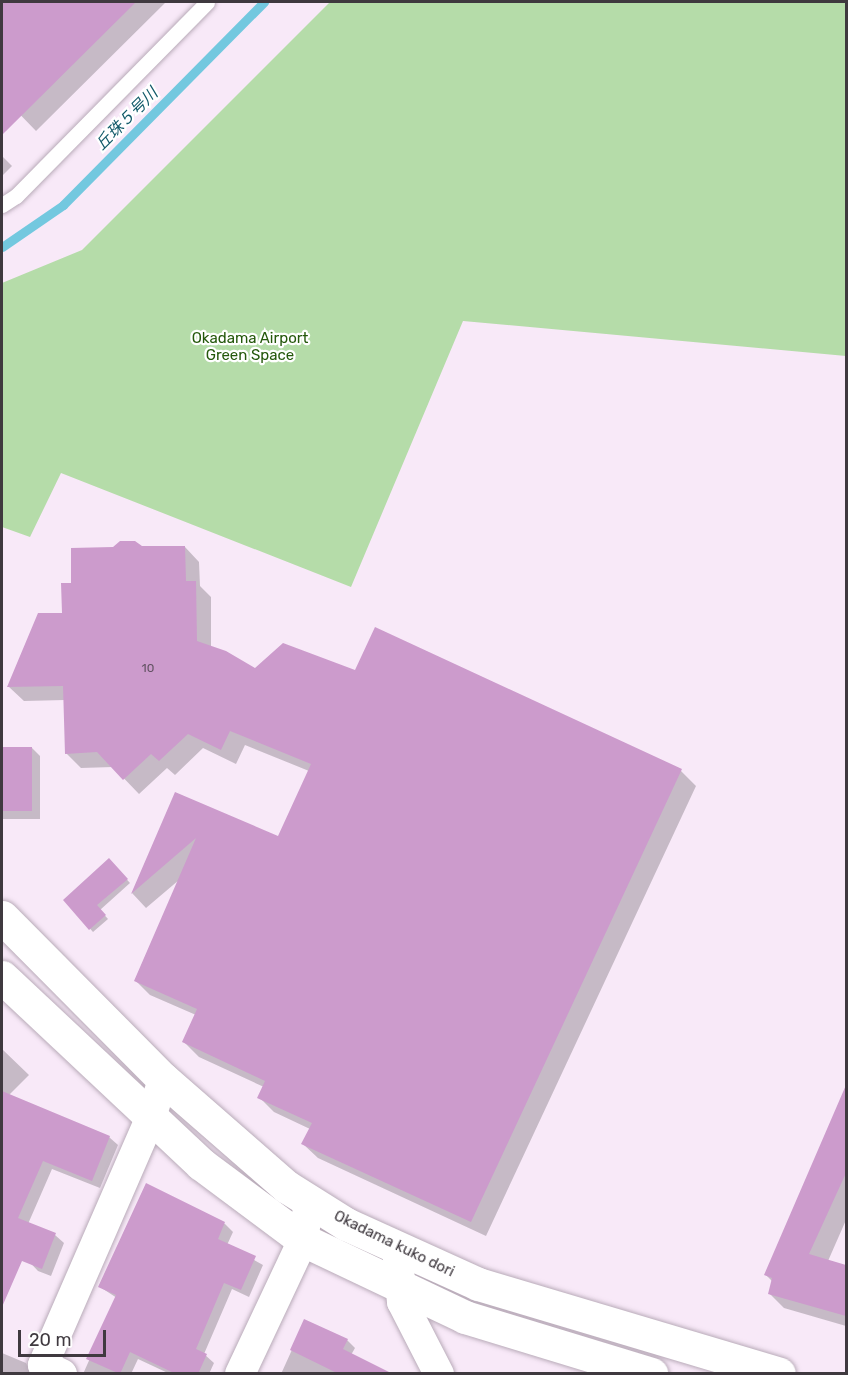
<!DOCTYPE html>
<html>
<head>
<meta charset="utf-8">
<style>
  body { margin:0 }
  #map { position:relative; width:848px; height:1375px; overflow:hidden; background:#f8e9f8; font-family:Rubik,"Noto Sans JP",sans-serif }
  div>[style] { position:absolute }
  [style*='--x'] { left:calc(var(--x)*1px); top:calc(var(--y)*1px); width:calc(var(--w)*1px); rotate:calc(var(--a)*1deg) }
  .green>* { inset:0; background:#b5dca9 }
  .shadow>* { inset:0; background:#0003 }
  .stream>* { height:9px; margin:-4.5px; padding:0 4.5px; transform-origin:4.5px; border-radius:4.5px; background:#73c8df }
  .building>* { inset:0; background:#cc9bcc; transform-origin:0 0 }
  .roads { filter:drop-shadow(0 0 2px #b9abb9) drop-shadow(0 0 2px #b9abb9) }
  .lane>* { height:15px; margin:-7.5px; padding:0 7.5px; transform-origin:7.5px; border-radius:7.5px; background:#fff }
  .street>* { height:30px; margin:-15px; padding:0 15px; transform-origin:15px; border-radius:15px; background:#fff }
  .secondary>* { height:33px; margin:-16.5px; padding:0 16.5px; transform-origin:16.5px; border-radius:16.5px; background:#fff }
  span { translate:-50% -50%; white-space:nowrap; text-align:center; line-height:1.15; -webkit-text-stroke:4.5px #fff; paint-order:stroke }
  .number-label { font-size:12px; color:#625262 }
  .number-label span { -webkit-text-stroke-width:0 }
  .park-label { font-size:15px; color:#24580b }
  .street-label { font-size:15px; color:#3f393f }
  .water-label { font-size:16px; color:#115969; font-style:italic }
  .frame { position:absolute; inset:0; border:3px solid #3f393f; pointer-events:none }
  .scale { position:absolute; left:18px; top:1330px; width:88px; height:27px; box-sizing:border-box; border:3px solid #3f393f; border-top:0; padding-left:8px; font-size:18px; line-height:21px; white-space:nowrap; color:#3f393f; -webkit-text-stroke:4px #fff; paint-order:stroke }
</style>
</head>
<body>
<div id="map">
  <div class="green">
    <i style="clip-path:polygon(330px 2px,846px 2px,846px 356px,463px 321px,351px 587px,61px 473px,30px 537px,2px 527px,2px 283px,82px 250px)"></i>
  </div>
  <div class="shadow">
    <i style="clip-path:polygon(2px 2px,166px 2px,36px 131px,6px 100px,2px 105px)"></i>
    <i style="clip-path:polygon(2px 156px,12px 166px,2px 176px)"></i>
    <i style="clip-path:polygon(141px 547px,185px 547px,199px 562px,200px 586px,211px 597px,211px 648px,255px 670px,356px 671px,681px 771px,696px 786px,486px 1236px,318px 1158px,303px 1144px,310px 1129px,274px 1112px,259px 1097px,264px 1087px,199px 1057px,184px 1042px,196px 1015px,150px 995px,135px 980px,179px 880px,146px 908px,132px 893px,176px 793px,278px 838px,309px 771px,245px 745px,236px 764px,203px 748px,175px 775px,167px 768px,139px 794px,113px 767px,81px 768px,66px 753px,65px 700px,24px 701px,9px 687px,63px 614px,73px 584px)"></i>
    <i style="clip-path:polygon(2px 748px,32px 748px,40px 756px,40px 819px,2px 819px)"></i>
    <i style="clip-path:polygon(109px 860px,130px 883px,100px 910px,108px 919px,93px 932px,65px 900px)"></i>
    <i style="clip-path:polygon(2px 1049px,29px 1075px,9px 1095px,109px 1137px,118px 1145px,100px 1188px,52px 1169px,28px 1224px,55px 1235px,64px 1243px,51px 1276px,38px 1271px,2px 1233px)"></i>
    <i style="clip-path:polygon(846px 1089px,846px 1220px,828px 1261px,846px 1267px,846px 1326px,784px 1308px,769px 1293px,773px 1282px,766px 1275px)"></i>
    <i style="clip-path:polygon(147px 1185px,225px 1224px,233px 1232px,227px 1245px,263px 1265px,249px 1297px,232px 1289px,204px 1354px,214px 1363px,209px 1374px,170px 1374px,138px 1359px,131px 1374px,83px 1374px,117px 1298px,100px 1287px)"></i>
    <i style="clip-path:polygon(305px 1321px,347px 1340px,355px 1348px,351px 1355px,390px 1374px,281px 1374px)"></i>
    <i style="clip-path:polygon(2px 1353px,26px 1363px,32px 1374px,2px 1374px)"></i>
  </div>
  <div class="stream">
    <i style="--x:2;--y:247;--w:74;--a:-34.5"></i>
    <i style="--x:63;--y:205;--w:286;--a:-45.3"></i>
  </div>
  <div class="building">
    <i style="clip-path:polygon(2px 2px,136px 2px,2px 135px)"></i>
    <i style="clip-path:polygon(120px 541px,135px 541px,142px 546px,185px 546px,186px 581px,196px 581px,197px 641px,226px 651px,255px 668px,283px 643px,355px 670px,375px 627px,682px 769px,471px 1222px,301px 1144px,312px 1123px,257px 1098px,265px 1081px,182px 1042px,197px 1009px,134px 981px,196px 838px,131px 894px,175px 792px,278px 836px,311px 764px,230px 731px,221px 750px,188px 734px,159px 761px,151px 754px,123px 780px,97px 752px,65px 754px,63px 686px,7px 687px,38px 613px,62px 613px,61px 583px,71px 583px,71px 548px,113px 547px)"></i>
    <i style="left:2px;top:747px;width:30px;height:64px"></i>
    <i style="clip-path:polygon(109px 858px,128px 879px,97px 905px,106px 915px,89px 930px,63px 900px)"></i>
    <i style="clip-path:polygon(846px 1085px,846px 1173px,809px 1254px,846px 1265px,846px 1316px,768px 1294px,772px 1278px,764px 1275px)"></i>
    <i style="clip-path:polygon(2px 1091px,110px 1136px,92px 1181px,43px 1161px,18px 1218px,56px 1233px,42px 1269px,22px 1261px,2px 1307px)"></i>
    <i style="clip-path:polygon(146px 1183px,225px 1222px,218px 1239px,256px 1256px,241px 1290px,224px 1283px,196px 1349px,207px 1354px,198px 1374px,176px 1374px,130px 1352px,120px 1374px,86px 1359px,116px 1295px,98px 1287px)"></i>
    <i style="clip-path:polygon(304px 1319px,348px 1339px,343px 1349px,393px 1374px,339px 1374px,290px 1350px)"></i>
  </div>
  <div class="roads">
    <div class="lane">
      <i style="--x:2;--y:205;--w:17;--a:-33"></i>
      <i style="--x:16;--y:196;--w:272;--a:-45.4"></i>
    </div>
    <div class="street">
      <i style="--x:397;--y:1248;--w:54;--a:84.7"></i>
      <i style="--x:402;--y:1302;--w:81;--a:62.8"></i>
      <i style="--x:62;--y:1374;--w:21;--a:-155"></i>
      <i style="--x:43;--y:1365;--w:270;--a:-66.5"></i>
      <i style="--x:151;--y:1117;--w:40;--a:-72"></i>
      <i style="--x:240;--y:1374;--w:148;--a:-64.8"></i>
      <i style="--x:303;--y:1240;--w:39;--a:-81"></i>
    </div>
    <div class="secondary">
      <i style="--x:2;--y:917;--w:228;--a:45.2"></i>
      <i style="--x:163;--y:1079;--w:164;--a:41.1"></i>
      <i style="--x:287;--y:1187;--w:70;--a:32.1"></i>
      <i style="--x:346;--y:1224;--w:145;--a:24.4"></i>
      <i style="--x:478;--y:1284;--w:314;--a:16.6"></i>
      <i style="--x:2;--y:977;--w:273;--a:43.2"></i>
      <i style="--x:201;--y:1164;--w:127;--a:36.7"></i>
      <i style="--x:303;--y:1240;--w:179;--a:25.4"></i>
      <i style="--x:465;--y:1317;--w:195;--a:17"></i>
    </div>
  </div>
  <div class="number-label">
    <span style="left:148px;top:669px">10</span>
  </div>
  <div class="park-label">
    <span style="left:250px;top:347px">Okadama Airport<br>Green Space</span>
  </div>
  <div class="street-label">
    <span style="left:394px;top:1244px;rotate:26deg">Okadama kuko dori</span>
  </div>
  <div class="water-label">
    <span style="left:127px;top:119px;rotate:-45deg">丘珠５号川</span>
  </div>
  <div class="frame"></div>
  <div class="scale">20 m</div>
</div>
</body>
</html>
